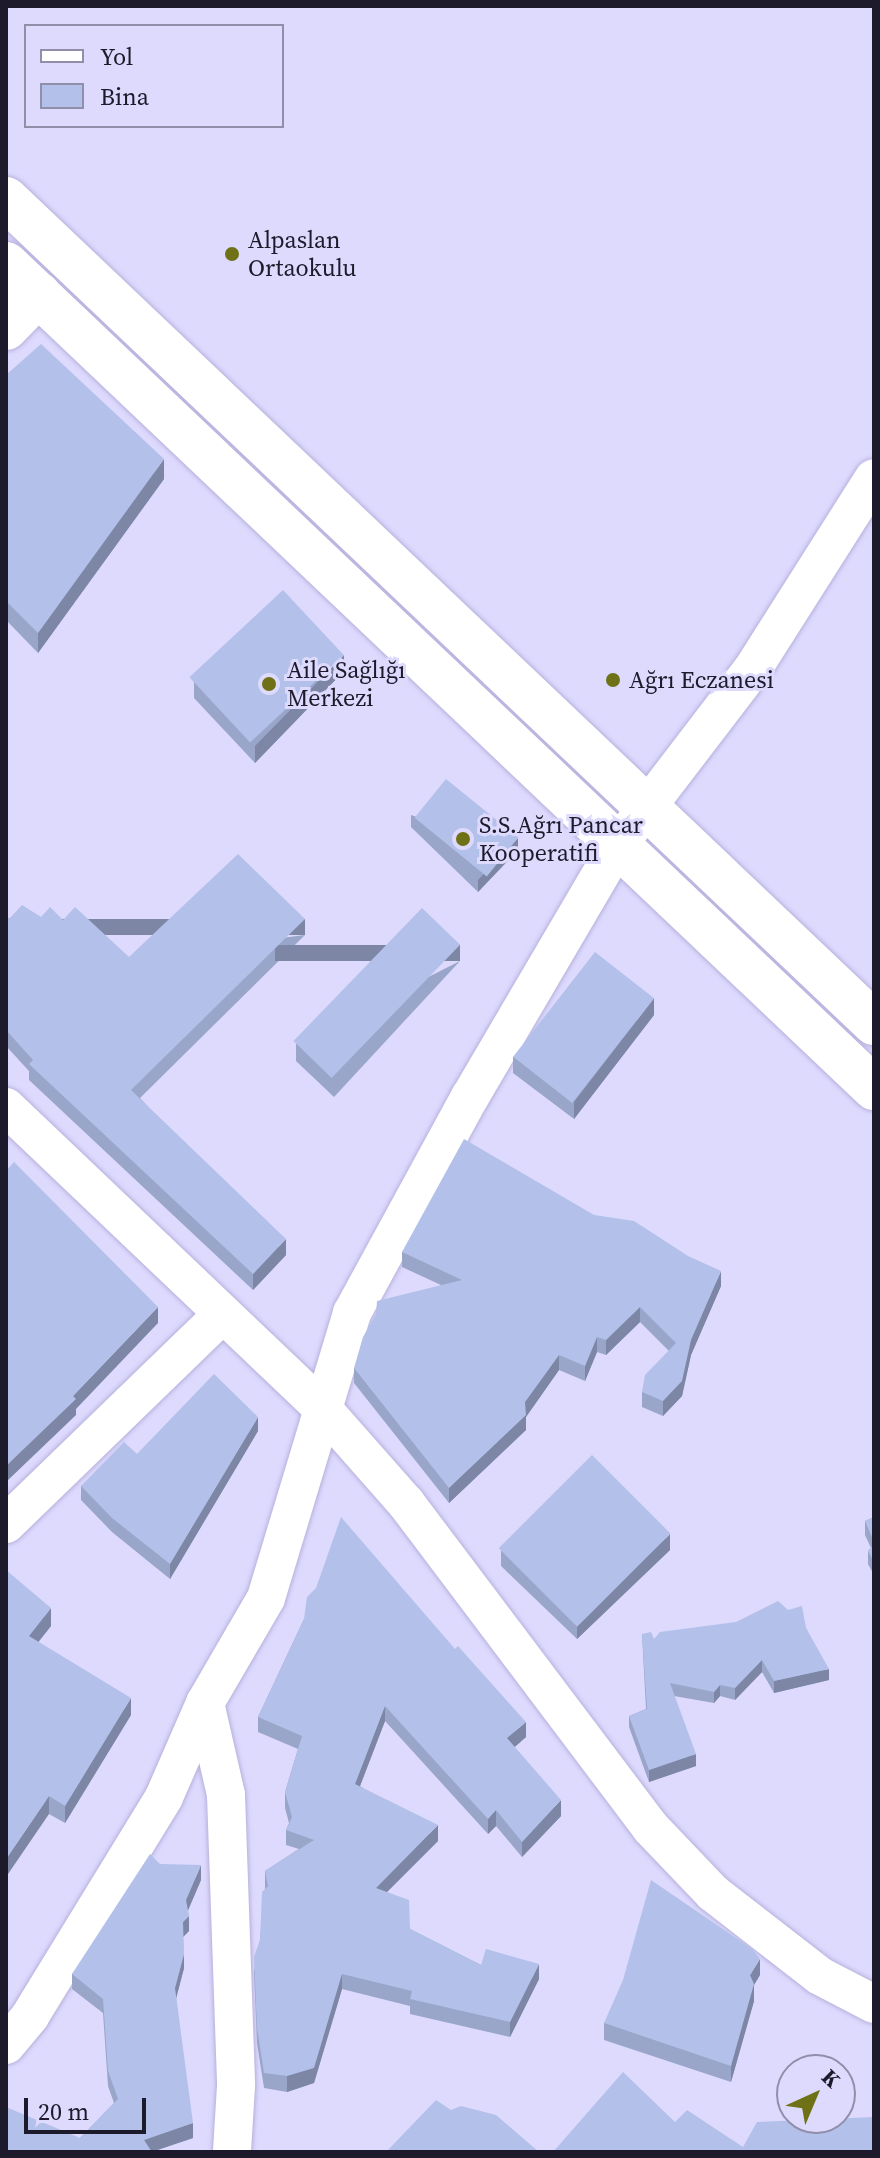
<!DOCTYPE html>
<html>
<head>
<meta charset="utf-8">
<style>
  body { margin:0 }
  #map { position:relative; width:880px; height:2158px; overflow:hidden; background:#dedafe; font-family:"Source Serif 4",serif }
  div>[style] { position:absolute }
  [style*='--x'] { left:calc(var(--x)*1px); top:calc(var(--y)*1px); width:calc(var(--w)*1px); rotate:calc(var(--a)*1deg) }
  .roads { filter:drop-shadow(0 0 2px #b6b1dc) drop-shadow(0 0 2px #b6b1dc) }
  .minor>* { height:38px; margin:-19px; padding:0 19px; transform-origin:19px; border-radius:19px; background:#fff }
  .tertiary>* { height:44px; margin:-22px; padding:0 22px; transform-origin:22px; border-radius:22px; background:#fff }
  .secondary>* { height:44px; margin:-22px; padding:0 22px; transform-origin:22px; border-radius:22px; background:#fff }
  .wall>* { inset:0; background:#99a5c9 }
  .shaded-wall>* { inset:0; background:#7d86a4; transform-origin:0 0 }
  .building>* { inset:0; background:#b2c0ea; transform-origin:0 0 }
  .dots>* { width:22px; height:22px; translate:-50% -50%; box-sizing:border-box; border:4px solid #dedafe; border-radius:50% }
  span { translate:-50% -50%; white-space:nowrap; text-align:center; line-height:1.15; -webkit-text-stroke:6px #dedafe; paint-order:stroke }
  .poi-label { font-size:24px; color:#1d1b2b }
  .left { translate:0 -50%; text-align:left }
  .frame { position:absolute; inset:0; border:8px solid #1d1b2b; pointer-events:none }
  .legend { position:absolute; left:24px; top:24px; width:260px; height:104px; box-sizing:border-box; background:#dedafe; border:2px solid #918eaa; margin:0; padding:10px 14px; list-style:none; font-size:24px; color:#1d1b2b }
  .legend li { display:flex; align-items:center; gap:16px; height:40px }
  .legend b { width:40px; border:2px solid #918eaa }
  .north { position:absolute; left:776px; top:2054px; width:80px; height:80px; box-sizing:border-box; background:#dedafe; border:2px solid #918eaa; border-radius:50%; rotate:44deg; font-size:22px; font-weight:700; line-height:32px; text-align:center; color:#1d1b2b }
  .north::after { content:''; display:block; margin:auto; width:28px; height:36px; background:#6f7116; clip-path:polygon(50% 0,100% 100%,50% 72%,0 100%) }
  .scale { position:absolute; left:24px; top:2098px; width:122px; height:36px; box-sizing:border-box; border:4px solid #1d1b2b; border-top:0; padding-left:10px; font-size:24px; line-height:28px; white-space:nowrap; color:#1d1b2b; -webkit-text-stroke:6px #dedafe; paint-order:stroke }
</style>
</head>
<body>
<div id="map">
  <div class="roads">
    <div class="minor">
      <i style="--x:6;--y:1107;--w:438;--a:43.6"></i>
      <i style="--x:323;--y:1409;--w:125;--a:48.6"></i>
      <i style="--x:406;--y:1503;--w:406;--a:53"></i>
      <i style="--x:650;--y:1827;--w:91;--a:46.3"></i>
      <i style="--x:713;--y:1893;--w:135;--a:37.8"></i>
      <i style="--x:820;--y:1976;--w:61;--a:27.4"></i>
      <i style="--x:6;--y:1524;--w:302;--a:-44.1"></i>
      <i style="--x:205;--y:1703;--w:94;--a:77.1"></i>
      <i style="--x:226;--y:1795;--w:291;--a:88"></i>
      <i style="--x:236;--y:2086;--w:66;--a:93.5"></i>
      <i style="--x:6;--y:2045;--w:38;--a:-50"></i>
      <i style="--x:30;--y:2016;--w:257;--a:-58.5"></i>
      <i style="--x:164;--y:1797;--w:103;--a:-66.4"></i>
      <i style="--x:205;--y:1703;--w:121;--a:-59.8"></i>
      <i style="--x:266;--y:1598;--w:298;--a:-73.2"></i>
      <i style="--x:352;--y:1313;--w:246;--a:-61.4"></i>
      <i style="--x:470;--y:1097;--w:292;--a:-59.6"></i>
      <i style="--x:618;--y:845;--w:220;--a:-52.6"></i>
      <i style="--x:752;--y:670;--w:227;--a:-57.6"></i>
    </div>
    <div class="tertiary">
      <i style="--x:6;--y:328;--w:47;--a:-45.9"></i>
    </div>
    <div class="secondary">
      <i style="--x:6;--y:199;--w:1197;--a:43.51"></i>
      <i style="--x:6;--y:264;--w:1197;--a:43.51"></i>
    </div>
  </div>
  <div class="wall">
    <i style="clip-path:polygon(6px 375px,164px 479px,38px 653px,6px 620px)"></i>
    <i style="clip-path:polygon(344px 671px,255px 763px,194px 698px,194px 682px)"></i>
    <i style="clip-path:polygon(411px 815px,518px 850px,478px 892px,411px 827px)"></i>
    <i style="clip-path:polygon(41px 917px,63px 920px,129px 957px,305px 935px,140px 1098px,286px 1255px,253px 1290px,29px 1080px,29px 1071px,6px 1046px,6px 918px)"></i>
    <i style="clip-path:polygon(460px 961px,334px 1097px,296px 1061px,296px 1044px)"></i>
    <i style="clip-path:polygon(654px 1015px,574px 1119px,513px 1073px,513px 1057px)"></i>
    <i style="clip-path:polygon(594px 1215px,721px 1286px,691px 1355px,682px 1396px,663px 1416px,642px 1407px,642px 1392px,669px 1351px,640px 1322px,606px 1355px,597px 1352px,585px 1381px,559px 1370px,526px 1417px,526px 1430px,449px 1503px,354px 1383px,354px 1368px,441px 1285px,402px 1267px,402px 1252px)"></i>
    <i style="clip-path:polygon(258px 1431px,170px 1579px,112px 1532px,81px 1500px,81px 1486px,137px 1454px)"></i>
    <i style="clip-path:polygon(874px 1517px,874px 1575px,868px 1564px,868px 1551px,871px 1548px,865px 1535px,865px 1521px)"></i>
    <i style="clip-path:polygon(501px 1550px,670px 1550px,577px 1639px,501px 1566px)"></i>
    <i style="clip-path:polygon(6px 1570px,51px 1626px,38px 1642px,131px 1715px,65px 1823px,49px 1814px)"></i>
    <i style="clip-path:polygon(304px 1619px,526px 1737px,514px 1747px,561px 1816px,522px 1857px,496px 1826px,488px 1834px,385px 1721px,360px 1786px,438px 1841px,387px 1892px,410px 1929px,481px 1965px,539px 1979px,510px 2037px,410px 2014px,410px 2006px,342px 1989px,314px 2083px,287px 2092px,264px 2088px,257px 2043px,254px 1972px,260px 1940px,265px 1889px,265px 1871px,299px 1849px,286px 1845px,286px 1830px,289px 1823px,285px 1808px,285px 1792px,298px 1749px,258px 1732px,258px 1717px)"></i>
    <i style="clip-path:polygon(806px 1628px,829px 1680px,774px 1693px,762px 1672px,735px 1700px,720px 1696px,714px 1703px,674px 1696px,696px 1766px,649px 1782px,629px 1727px,629px 1716px,646px 1709px,642px 1634px,654px 1639px)"></i>
    <i style="clip-path:polygon(160px 1864px,201px 1880px,188px 1910px,189px 1931px,183px 1937px,184px 1968px,176px 1998px,193px 2138px,152px 2152px,80px 2138px,114px 2103px,108px 2086px,103px 2013px,72px 1989px,72px 1974px)"></i>
    <i style="clip-path:polygon(760px 1975px,754px 1985px,754px 2001px,731px 2082px,604px 2040px,604px 2023px)"></i>
  </div>
  <div class="shaded-wall">
    <i style="clip-path:polygon(164px 459px,164px 479px,38px 653px,38px 633px)"></i>
    <i style="clip-path:polygon(344px 655px,344px 671px,255px 763px,255px 746px)"></i>
    <i style="clip-path:polygon(518px 838px,518px 850px,478px 892px,478px 880px)"></i>
    <i style="left:305px;top:919px;width:16px;height:244px;rotate:90deg"></i>
    <i style="left:460px;top:945px;width:16px;height:185px;rotate:90deg"></i>
    <i style="clip-path:polygon(654px 998px,654px 1015px,574px 1119px,574px 1102px)"></i>
    <i style="clip-path:polygon(286px 1239px,286px 1255px,253px 1290px,253px 1274px)"></i>
    <i style="clip-path:polygon(721px 1271px,721px 1286px,691px 1355px,682px 1396px,663px 1416px,663px 1401px)"></i>
    <i style="clip-path:polygon(158px 1307px,158px 1323px,76px 1409px,76px 1415px,6px 1482px,6px 1466px)"></i>
    <i style="clip-path:polygon(640px 1307px,640px 1322px,606px 1355px,606px 1340px)"></i>
    <i style="clip-path:polygon(597px 1337px,597px 1352px,585px 1381px,585px 1366px)"></i>
    <i style="clip-path:polygon(559px 1355px,559px 1370px,526px 1417px,526px 1430px,449px 1503px,449px 1488px,525px 1402px)"></i>
    <i style="clip-path:polygon(258px 1417px,258px 1431px,170px 1579px,170px 1564px)"></i>
    <i style="clip-path:polygon(670px 1534px,670px 1550px,577px 1639px,577px 1623px)"></i>
    <i style="clip-path:polygon(51px 1608px,51px 1626px,29px 1654px,29px 1636px)"></i>
    <i style="clip-path:polygon(762px 1660px,762px 1672px,735px 1700px,735px 1688px)"></i>
    <i style="clip-path:polygon(829px 1669px,829px 1680px,774px 1693px,774px 1681px)"></i>
    <i style="clip-path:polygon(720px 1685px,720px 1696px,714px 1703px,714px 1692px)"></i>
    <i style="clip-path:polygon(131px 1698px,131px 1715px,65px 1823px,65px 1806px)"></i>
    <i style="clip-path:polygon(385px 1706px,385px 1721px,355px 1799px,355px 1784px)"></i>
    <i style="clip-path:polygon(526px 1722px,526px 1737px,507px 1754px,507px 1738px)"></i>
    <i style="clip-path:polygon(696px 1754px,696px 1766px,649px 1782px,649px 1770px)"></i>
    <i style="clip-path:polygon(49px 1796px,49px 1814px,6px 1877px,6px 1859px)"></i>
    <i style="clip-path:polygon(561px 1800px,561px 1816px,522px 1857px,522px 1842px)"></i>
    <i style="clip-path:polygon(496px 1810px,496px 1826px,488px 1834px,488px 1819px)"></i>
    <i style="clip-path:polygon(438px 1825px,438px 1841px,376px 1903px,376px 1888px)"></i>
    <i style="clip-path:polygon(201px 1865px,201px 1880px,186px 1915px,186px 1900px)"></i>
    <i style="clip-path:polygon(189px 1916px,189px 1931px,183px 1937px,183px 1922px)"></i>
    <i style="clip-path:polygon(184px 1954px,184px 1968px,175px 2003px,175px 1988px)"></i>
    <i style="clip-path:polygon(760px 1959px,760px 1975px,754px 1985px,754px 2001px,731px 2082px,731px 2066px,750px 1975px)"></i>
    <i style="clip-path:polygon(539px 1964px,539px 1979px,510px 2037px,510px 2022px)"></i>
    <i style="clip-path:polygon(342px 1974px,342px 1989px,314px 2083px,287px 2092px,287px 2076px)"></i>
    <i style="clip-path:polygon(193px 2123px,193px 2138px,151px 2152px,144px 2140px)"></i>
  </div>
  <div class="building">
    <i style="clip-path:polygon(41px 344px,164px 459px,38px 633px,6px 601px,6px 375px)"></i>
    <i style="left:283px;top:590px;width:89px;height:128px;rotate:47deg"></i>
    <i style="left:446px;top:779px;width:93px;height:50px;rotate:39deg"></i>
    <i style="clip-path:polygon(238px 854px,305px 919px,131px 1090px,286px 1239px,253px 1274px,29px 1064px,33px 1060px,6px 1030px,6px 918px,10px 918px,22px 905px,41px 917px,50px 907px,63px 920px,75px 907px,129px 957px)"></i>
    <i style="left:422px;top:908px;width:53px;height:185px;rotate:44deg"></i>
    <i style="left:595px;top:952px;width:75px;height:133px;rotate:38deg"></i>
    <i style="clip-path:polygon(464px 1139px,594px 1215px,634px 1221px,688px 1256px,721px 1271px,691px 1340px,682px 1381px,663px 1401px,642px 1392px,645px 1375px,676px 1343px,640px 1307px,606px 1340px,597px 1337px,585px 1366px,559px 1355px,525px 1402px,526px 1415px,449px 1488px,354px 1368px,363px 1337px,376px 1314px,377px 1301px,462px 1280px,402px 1252px)"></i>
    <i style="clip-path:polygon(14px 1162px,158px 1307px,73px 1396px,76px 1399px,6px 1466px,6px 1171px)"></i>
    <i style="clip-path:polygon(214px 1374px,258px 1417px,170px 1564px,112px 1518px,81px 1486px,124px 1442px,137px 1454px)"></i>
    <i style="left:592px;top:1455px;width:111px;height:132px;rotate:45deg"></i>
    <i style="clip-path:polygon(341px 1517px,455px 1649px,458px 1646px,526px 1722px,507px 1738px,561px 1800px,522px 1842px,496px 1810px,488px 1819px,385px 1706px,355px 1784px,438px 1825px,376px 1888px,409px 1900px,410px 1929px,481px 1965px,486px 1949px,539px 1964px,510px 2022px,410px 1999px,412px 1991px,342px 1974px,314px 2068px,287px 2076px,264px 2073px,257px 2028px,254px 1957px,260px 1940px,262px 1892px,268px 1886px,265px 1871px,314px 1840px,286px 1830px,292px 1817px,285px 1792px,302px 1736px,258px 1717px,304px 1619px,307px 1597px,316px 1588px)"></i>
    <i style="clip-path:polygon(874px 1517px,874px 1542px,865px 1521px)"></i>
    <i style="clip-path:polygon(874px 1544px,874px 1562px,868px 1551px)"></i>
    <i style="clip-path:polygon(6px 1570px,51px 1608px,29px 1636px,131px 1698px,65px 1806px,49px 1796px,6px 1859px)"></i>
    <i style="clip-path:polygon(778px 1601px,788px 1610px,802px 1606px,806px 1628px,829px 1669px,774px 1681px,762px 1660px,735px 1688px,720px 1685px,714px 1692px,670px 1683px,696px 1754px,649px 1770px,629px 1716px,647px 1709px,642px 1634px,651px 1632px,654px 1639px,660px 1632px,736px 1622px)"></i>
    <i style="clip-path:polygon(150px 1854px,160px 1864px,201px 1865px,186px 1900px,189px 1916px,183px 1922px,184px 1954px,175px 1988px,193px 2123px,144px 2140px,152px 2152px,6px 2152px,6px 2107px,80px 2138px,118px 2099px,108px 2071px,103px 1999px,72px 1974px)"></i>
    <i style="clip-path:polygon(651px 1880px,752px 1949px,760px 1959px,750px 1975px,754px 1984px,731px 2066px,604px 2023px,623px 1980px)"></i>
    <i style="clip-path:polygon(623px 2072px,675px 2122px,687px 2110px,743px 2147px,757px 2122px,874px 2117px,874px 2152px,553px 2152px)"></i>
    <i style="clip-path:polygon(436px 2100px,451px 2110px,461px 2106px,496px 2115px,539px 2152px,386px 2152px)"></i>
  </div>
  <div class="dots">
    <i style="left:232px;top:254px;background:#6f7116"></i>
    <i style="left:613px;top:680px;background:#6f7116"></i>
    <i style="left:269px;top:684px;background:#6f7116"></i>
    <i style="left:463px;top:839px;background:#6f7116"></i>
  </div>
  <div class="poi-label">
    <span class="left" style="left:248px;top:254px">Alpaslan<br>Ortaokulu</span>
    <span class="left" style="left:287px;top:684px">Aile Sağlığı<br>Merkezi</span>
    <span class="left" style="left:629px;top:680px">Ağrı Eczanesi</span>
    <span class="left" style="left:479px;top:839px">S.S.Ağrı Pancar<br>Kooperatifi</span>
  </div>
  <div class="frame"></div>
  <ul class="legend">
  <li><b style="height:10px;background:#fff"></b>Yol</li>
  <li><b style="height:22px;background:#b2c0ea"></b>Bina</li>
  </ul>
  <div class="north">K</div>
  <div class="scale">20 m</div>
</div>
</body>
</html>
